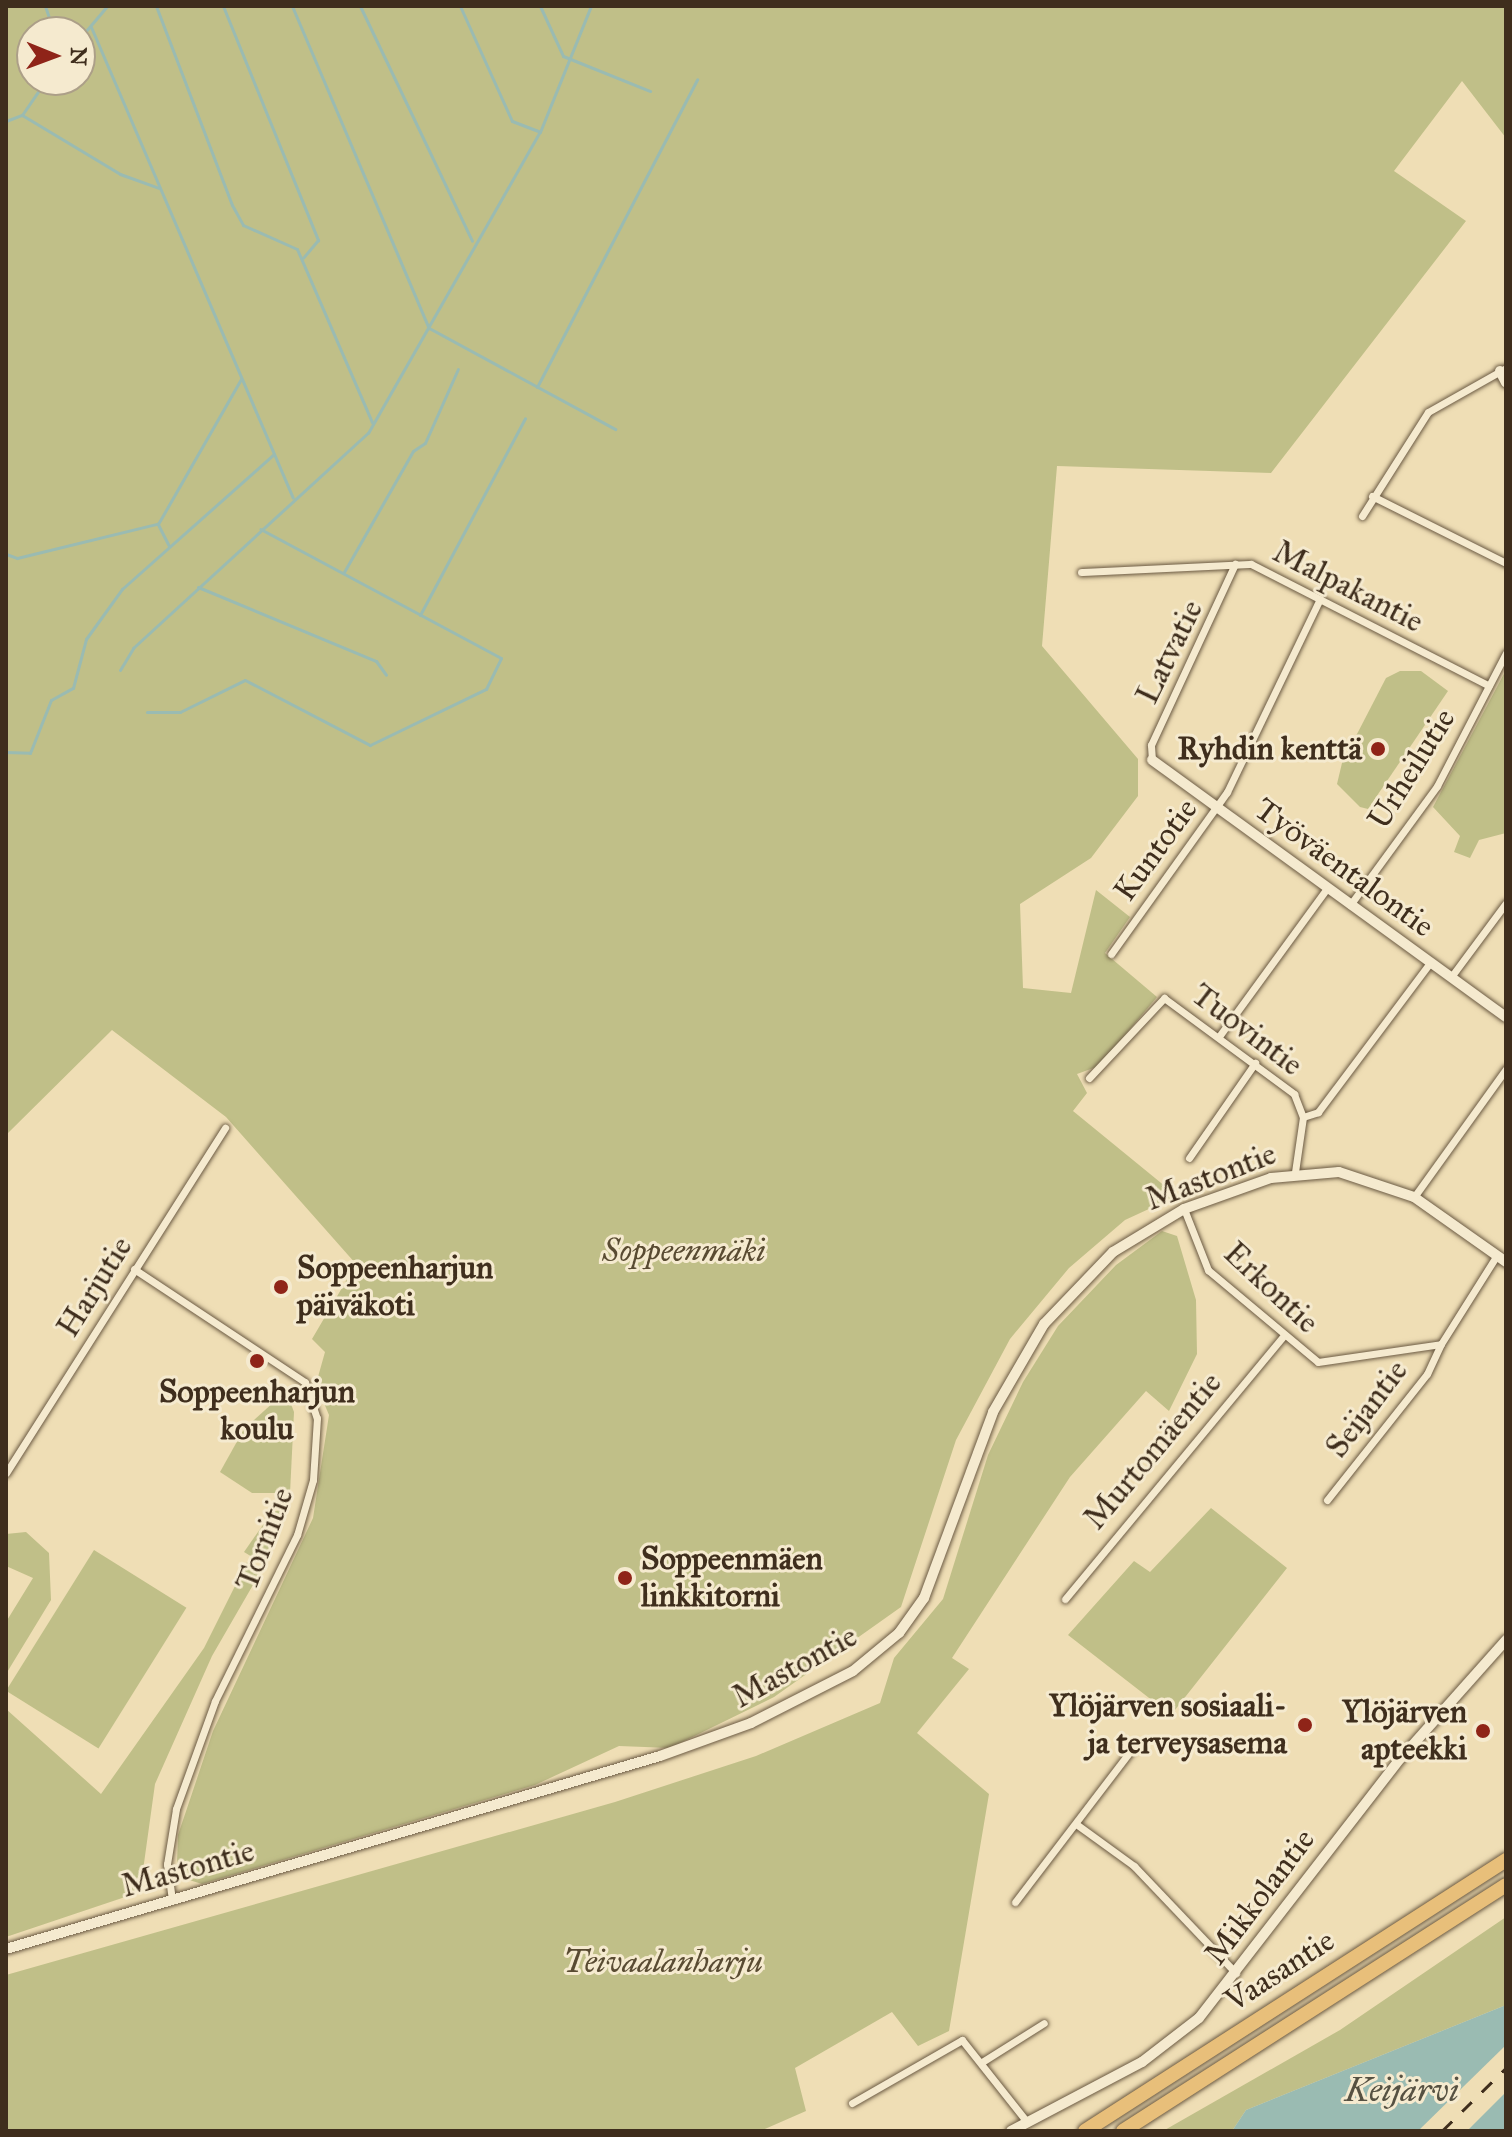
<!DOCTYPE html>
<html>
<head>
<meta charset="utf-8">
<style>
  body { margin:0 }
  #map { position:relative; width:1512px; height:2137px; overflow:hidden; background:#efdeb5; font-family:"IM FELL Great Primer",serif }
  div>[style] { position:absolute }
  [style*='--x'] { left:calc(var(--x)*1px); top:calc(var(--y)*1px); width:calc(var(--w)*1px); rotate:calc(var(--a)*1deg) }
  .green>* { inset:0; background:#c0bf88; transform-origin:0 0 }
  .water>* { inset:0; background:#9abbb2 }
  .stream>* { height:3px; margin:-1.5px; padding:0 1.5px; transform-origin:1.5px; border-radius:1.5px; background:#9abbb2 }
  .roads { filter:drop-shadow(0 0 2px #6b5a43) drop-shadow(0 0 2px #6b5a43) }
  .street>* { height:7px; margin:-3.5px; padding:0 3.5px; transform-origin:3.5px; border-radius:3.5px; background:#f5eacf }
  .secondary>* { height:10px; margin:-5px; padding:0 5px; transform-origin:5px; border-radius:5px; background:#f5eacf }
  .highway>* { height:14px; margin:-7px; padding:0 7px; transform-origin:7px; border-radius:7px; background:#e8bf7a }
  .rail>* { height:3px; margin-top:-1.5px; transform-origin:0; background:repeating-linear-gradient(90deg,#3f2e1d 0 14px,transparent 0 28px) }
  .dots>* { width:22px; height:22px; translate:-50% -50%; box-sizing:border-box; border:4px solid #f5eacf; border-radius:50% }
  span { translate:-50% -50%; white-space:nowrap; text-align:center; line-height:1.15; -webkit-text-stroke:6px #f5eacf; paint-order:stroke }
  .street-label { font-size:32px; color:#3f2e1d }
  .poi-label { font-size:32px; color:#3f2e1d; font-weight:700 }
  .right { translate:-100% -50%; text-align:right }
  .left { translate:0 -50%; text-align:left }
  .park-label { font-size:32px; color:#594b32; font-style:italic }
  .water-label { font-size:34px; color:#565142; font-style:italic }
  .frame { position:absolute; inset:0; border:8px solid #3f2e1d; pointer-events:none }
  .north { position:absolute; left:16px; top:16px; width:80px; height:80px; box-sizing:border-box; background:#f5eacf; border:2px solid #ac9f88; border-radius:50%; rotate:91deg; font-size:22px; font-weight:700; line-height:32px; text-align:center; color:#3f2e1d }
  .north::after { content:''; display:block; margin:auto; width:28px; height:36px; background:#8f2418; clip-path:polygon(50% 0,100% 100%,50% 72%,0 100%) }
</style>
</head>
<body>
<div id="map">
  <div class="green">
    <i style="clip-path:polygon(evenodd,6px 6px,1506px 6px,1506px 138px,1462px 81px,1394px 171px,1466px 221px,1271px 473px,1057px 466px,1042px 646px,1138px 759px,1138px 796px,1091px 858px,1020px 904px,1023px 988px,1071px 993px,1096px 890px,1130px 917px,1105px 953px,1157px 997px,1099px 1066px,1077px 1074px,1087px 1093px,1073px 1111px,1177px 1196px,1125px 1220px,1069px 1268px,1010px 1339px,956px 1440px,901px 1607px,774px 1697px,670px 1748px,619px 1746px,535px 1785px,202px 1884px,186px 1879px,177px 1864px,178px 1835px,213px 1731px,313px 1518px,329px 1415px,316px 1384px,325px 1352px,312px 1339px,356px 1264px,226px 1117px,112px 1030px,6px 1135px,6px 6px,32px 32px,80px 32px,80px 80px,32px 80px,32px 32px)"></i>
    <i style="clip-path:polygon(1506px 670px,1506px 833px,1479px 840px,1470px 858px,1454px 852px,1460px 836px,1433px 807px)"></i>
    <i style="clip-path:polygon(1400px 671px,1421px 671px,1448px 691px,1368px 809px,1360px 807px,1337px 784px,1342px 763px,1386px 678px)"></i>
    <i style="clip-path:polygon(1162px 1231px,1177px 1236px,1196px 1300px,1197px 1354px,1169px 1411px,1146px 1391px,1070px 1477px,952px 1658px,969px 1669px,917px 1733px,989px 1794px,949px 2031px,918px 2046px,892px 2012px,795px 2068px,806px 2111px,760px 2131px,6px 2131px,6px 1975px,615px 1802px,756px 1756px,880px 1703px,894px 1658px,943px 1599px,988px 1455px,1023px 1382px,1058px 1326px,1116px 1265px)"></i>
    <i style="clip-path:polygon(286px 1391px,294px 1412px,290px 1493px,252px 1493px,220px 1472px,244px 1429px)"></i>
    <i style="clip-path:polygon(1211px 1508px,1287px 1568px,1171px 1715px,1068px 1635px,1134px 1561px,1150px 1572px)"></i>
    <i style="clip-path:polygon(285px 1509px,264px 1564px,244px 1552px,272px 1512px)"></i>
    <i style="clip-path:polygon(26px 1532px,49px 1553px,51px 1600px,6px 1674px,6px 1622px,33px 1578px,6px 1566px,6px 1534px)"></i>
    <i style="left:94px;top:1550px;width:109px;height:166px;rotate:32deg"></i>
    <i style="clip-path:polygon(247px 1562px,261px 1571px,212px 1656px,155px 1784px,140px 1892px,6px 1937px,6px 1709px,101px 1794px,204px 1648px)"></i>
    <i style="clip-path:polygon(1506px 1917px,1506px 2005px,1246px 2110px,1232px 2131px,1163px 2131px,1340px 2030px)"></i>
  </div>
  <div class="water">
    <i style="clip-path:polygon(1506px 2005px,1506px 2045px,1418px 2131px,1232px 2131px,1246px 2110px)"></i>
    <i style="clip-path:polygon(1506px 2092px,1506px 2131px,1467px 2131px)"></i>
  </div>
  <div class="stream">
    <i style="--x:45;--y:6;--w:28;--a:71"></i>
    <i style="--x:156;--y:6;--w:213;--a:69.1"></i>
    <i style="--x:232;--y:205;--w:23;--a:61"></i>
    <i style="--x:243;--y:225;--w:59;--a:24"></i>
    <i style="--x:297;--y:249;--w:189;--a:66.6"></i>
    <i style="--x:223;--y:6;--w:253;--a:67.9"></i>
    <i style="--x:318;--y:240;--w:23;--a:130"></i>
    <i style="--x:292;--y:6;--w:350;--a:67"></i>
    <i style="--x:429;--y:328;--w:212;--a:28.5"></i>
    <i style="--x:360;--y:6;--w:260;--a:64.5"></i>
    <i style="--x:460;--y:6;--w:126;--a:65.7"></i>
    <i style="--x:512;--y:121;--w:30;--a:21"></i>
    <i style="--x:540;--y:6;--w:55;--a:65.3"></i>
    <i style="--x:563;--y:56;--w:94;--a:21.9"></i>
    <i style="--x:91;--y:27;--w:512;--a:66.79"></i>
    <i style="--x:80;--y:38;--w:42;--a:-49.8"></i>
    <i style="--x:22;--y:115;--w:114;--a:31"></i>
    <i style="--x:120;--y:174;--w:41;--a:19.7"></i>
    <i style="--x:6;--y:121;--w:17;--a:-21"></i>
    <i style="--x:22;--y:115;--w:42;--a:-55.6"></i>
    <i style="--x:537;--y:387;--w:347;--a:-62.5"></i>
    <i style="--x:169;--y:546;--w:25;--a:-117"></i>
    <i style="--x:158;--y:524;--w:167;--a:-60.2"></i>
    <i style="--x:6;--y:554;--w:12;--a:20"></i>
    <i style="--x:17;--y:558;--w:144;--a:-13.7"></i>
    <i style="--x:344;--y:572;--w:139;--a:-60.3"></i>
    <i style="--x:413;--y:451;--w:14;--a:-34"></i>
    <i style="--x:425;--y:443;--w:81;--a:-66"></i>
    <i style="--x:198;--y:587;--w:193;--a:22.6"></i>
    <i style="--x:376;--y:661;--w:17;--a:54"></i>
    <i style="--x:420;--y:615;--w:223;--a:-61.9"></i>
    <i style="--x:120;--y:670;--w:26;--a:-59"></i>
    <i style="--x:133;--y:648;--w:319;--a:-42.5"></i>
    <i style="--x:368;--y:433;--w:347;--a:-60.3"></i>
    <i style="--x:540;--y:132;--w:136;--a:-68"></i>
    <i style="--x:147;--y:712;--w:33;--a:0"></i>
    <i style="--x:180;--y:712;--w:72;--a:-26.2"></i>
    <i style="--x:245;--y:680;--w:141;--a:27.5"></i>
    <i style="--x:370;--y:745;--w:129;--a:-25.8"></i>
    <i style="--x:486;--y:689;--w:34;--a:-64"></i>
    <i style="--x:501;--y:658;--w:273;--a:-151.8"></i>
    <i style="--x:6;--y:752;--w:24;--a:2"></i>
    <i style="--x:30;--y:753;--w:57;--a:-68.4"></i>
    <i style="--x:51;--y:700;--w:25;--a:-29"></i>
    <i style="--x:73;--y:688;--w:51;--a:-75.1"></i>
    <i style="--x:86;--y:639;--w:62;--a:-54.2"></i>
    <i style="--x:122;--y:589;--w:203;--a:-41.6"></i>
  </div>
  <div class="roads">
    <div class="street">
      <i style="--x:1372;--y:496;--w:150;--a:26.6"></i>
      <i style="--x:1362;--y:516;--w:123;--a:-57.6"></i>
      <i style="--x:1428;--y:412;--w:90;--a:-29.4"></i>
      <i style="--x:1081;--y:572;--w:170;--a:-2.7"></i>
      <i style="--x:1251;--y:564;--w:267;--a:27.1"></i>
      <i style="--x:1152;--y:760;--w:15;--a:-94"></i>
      <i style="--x:1151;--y:745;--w:200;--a:-65.1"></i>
      <i style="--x:1350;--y:905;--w:147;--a:-53.8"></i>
      <i style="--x:1437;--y:786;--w:150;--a:-62.6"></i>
      <i style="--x:1111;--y:954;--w:199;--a:-54.4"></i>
      <i style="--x:1227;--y:792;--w:214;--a:-64.3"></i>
      <i style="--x:1451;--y:977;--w:92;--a:-53.4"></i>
      <i style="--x:1220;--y:1035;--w:182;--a:-53.9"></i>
      <i style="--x:1089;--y:1078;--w:110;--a:-46.8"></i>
      <i style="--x:1164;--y:998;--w:162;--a:36.4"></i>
      <i style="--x:1294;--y:1094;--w:25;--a:69"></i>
      <i style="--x:1189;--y:1158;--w:116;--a:-55.2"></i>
      <i style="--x:1295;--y:1172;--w:56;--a:-81.7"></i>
      <i style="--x:1303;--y:1117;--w:16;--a:-18"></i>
      <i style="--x:1318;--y:1112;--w:186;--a:-53.1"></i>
      <i style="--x:1414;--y:1197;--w:158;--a:-54.3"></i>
      <i style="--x:1184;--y:1209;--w:66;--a:68.5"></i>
      <i style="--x:1208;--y:1270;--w:143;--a:39.9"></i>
      <i style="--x:1318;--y:1362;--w:124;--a:-8.3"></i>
      <i style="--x:1441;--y:1344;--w:105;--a:-57.8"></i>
      <i style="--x:134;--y:1269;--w:205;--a:33.5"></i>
      <i style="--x:305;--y:1382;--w:38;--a:72"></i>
      <i style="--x:317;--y:1418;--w:62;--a:93.7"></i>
      <i style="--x:313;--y:1480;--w:57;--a:106.2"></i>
      <i style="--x:297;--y:1535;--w:185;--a:116.3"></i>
      <i style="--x:215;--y:1701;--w:115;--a:109.9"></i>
      <i style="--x:176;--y:1809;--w:56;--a:99.3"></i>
      <i style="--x:167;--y:1864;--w:37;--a:82"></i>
      <i style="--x:6;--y:1473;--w:409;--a:-57.6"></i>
      <i style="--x:1327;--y:1500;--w:161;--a:-51.6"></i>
      <i style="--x:1427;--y:1374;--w:33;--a:-65"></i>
      <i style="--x:1065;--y:1599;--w:342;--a:-50.3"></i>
      <i style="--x:1076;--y:1824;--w:72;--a:35.9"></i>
      <i style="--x:1134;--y:1866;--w:148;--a:46.4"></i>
      <i style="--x:1015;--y:1902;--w:198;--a:-52.6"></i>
      <i style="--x:982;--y:2062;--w:73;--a:-32.2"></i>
      <i style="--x:852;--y:2103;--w:127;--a:-29.8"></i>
      <i style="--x:962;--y:2040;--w:105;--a:51.6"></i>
    </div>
    <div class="secondary">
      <i style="--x:1500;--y:371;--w:13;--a:63"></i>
      <i style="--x:1152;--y:760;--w:437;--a:36"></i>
      <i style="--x:6;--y:1949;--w:682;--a:-16.44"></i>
      <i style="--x:660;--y:1756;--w:97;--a:-19.9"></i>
      <i style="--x:751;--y:1723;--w:114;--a:-27"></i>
      <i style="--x:853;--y:1671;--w:60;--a:-39.6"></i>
      <i style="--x:899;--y:1633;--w:43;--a:-54.5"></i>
      <i style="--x:924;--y:1598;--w:198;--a:-69.6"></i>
      <i style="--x:993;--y:1412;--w:102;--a:-59.9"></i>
      <i style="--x:1044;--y:1324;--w:100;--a:-46.2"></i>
      <i style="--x:1113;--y:1252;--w:83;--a:-31.2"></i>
      <i style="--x:1184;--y:1209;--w:92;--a:-19.6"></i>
      <i style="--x:1271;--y:1178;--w:68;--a:-5"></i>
      <i style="--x:1339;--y:1172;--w:79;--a:18.4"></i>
      <i style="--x:1414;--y:1197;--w:113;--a:35.2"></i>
      <i style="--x:1011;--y:2131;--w:148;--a:-27.8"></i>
      <i style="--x:1142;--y:2062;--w:72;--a:-37.7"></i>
      <i style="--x:1199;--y:2018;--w:329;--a:-52.2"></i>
      <i style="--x:1401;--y:1758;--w:158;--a:-48.3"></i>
    </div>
    <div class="highway">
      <i style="--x:1085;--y:2131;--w:501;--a:-32.77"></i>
      <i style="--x:1123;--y:2131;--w:455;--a:-32.7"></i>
    </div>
  </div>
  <div class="rail">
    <i style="--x:1442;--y:2131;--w:90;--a:-44.5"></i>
  </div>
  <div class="dots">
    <i style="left:1378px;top:749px;background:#8f2418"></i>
    <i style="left:281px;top:1287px;background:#8f2418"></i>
    <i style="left:257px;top:1361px;background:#8f2418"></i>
    <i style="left:625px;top:1578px;background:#8f2418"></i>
    <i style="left:1305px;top:1725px;background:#8f2418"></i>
    <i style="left:1483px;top:1731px;background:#8f2418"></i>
  </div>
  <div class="street-label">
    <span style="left:1348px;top:587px;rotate:27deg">Malpakantie</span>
    <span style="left:1170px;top:652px;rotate:-64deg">Latvatie</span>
    <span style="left:1412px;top:769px;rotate:-58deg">Urheilutie</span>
    <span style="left:1156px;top:850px;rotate:-54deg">Kuntotie</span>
    <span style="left:1344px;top:868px;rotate:36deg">Työväentalontie</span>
    <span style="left:1247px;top:1030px;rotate:37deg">Tuovintie</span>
    <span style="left:1211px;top:1177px;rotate:-21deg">Mastontie</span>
    <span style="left:95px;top:1287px;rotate:-58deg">Harjutie</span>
    <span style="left:1271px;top:1288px;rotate:43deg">Erkontie</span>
    <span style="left:1367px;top:1409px;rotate:-53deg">Seijantie</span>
    <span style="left:1153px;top:1451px;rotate:-50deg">Murtomäentie</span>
    <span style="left:265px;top:1539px;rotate:-69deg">Tornitie</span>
    <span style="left:795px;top:1667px;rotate:-29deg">Mastontie</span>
    <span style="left:188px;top:1869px;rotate:-16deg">Mastontie</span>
    <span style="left:1260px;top:1897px;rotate:-53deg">Mikkolantie</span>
    <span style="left:1280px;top:1971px;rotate:-33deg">Vaasantie</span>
  </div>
  <div class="poi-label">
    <span class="right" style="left:1362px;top:749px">Ryhdin kenttä</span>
    <span class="left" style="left:297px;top:1287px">Soppeenharjun<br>päiväkoti</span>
    <span style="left:257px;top:1411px">Soppeenharjun<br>koulu</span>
    <span class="left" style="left:641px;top:1578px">Soppeenmäen<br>linkkitorni</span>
    <span class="right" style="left:1287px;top:1725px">Ylöjärven sosiaali-<br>ja terveysasema</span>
    <span class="right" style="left:1467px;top:1731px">Ylöjärven<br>apteekki</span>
  </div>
  <div class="park-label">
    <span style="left:684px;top:1251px">Soppeenmäki</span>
    <span style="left:663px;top:1962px">Teivaalanharju</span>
  </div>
  <div class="water-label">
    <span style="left:1402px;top:2090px">Keijärvi</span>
  </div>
  <div class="frame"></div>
  <div class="north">N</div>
</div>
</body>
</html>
